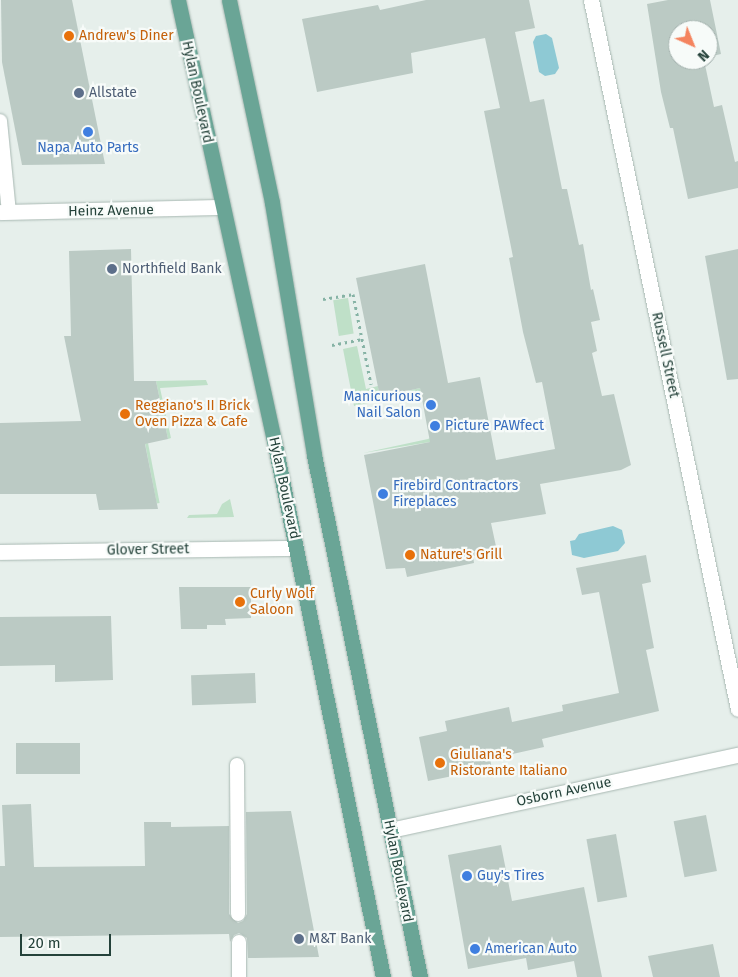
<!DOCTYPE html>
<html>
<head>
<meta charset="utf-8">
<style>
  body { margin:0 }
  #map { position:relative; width:738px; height:977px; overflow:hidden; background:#e6efeb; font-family:"Fira Sans",sans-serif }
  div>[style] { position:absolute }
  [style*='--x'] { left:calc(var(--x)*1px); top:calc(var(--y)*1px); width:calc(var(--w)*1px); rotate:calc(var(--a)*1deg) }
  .green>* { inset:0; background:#bfe0c8; transform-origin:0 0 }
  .water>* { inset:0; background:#8ec9d4 }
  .building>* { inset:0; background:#bbcac4; transform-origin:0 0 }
  .path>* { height:3px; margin-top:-1.5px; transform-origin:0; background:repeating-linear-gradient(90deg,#86b3a5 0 2.5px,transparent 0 6.5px) }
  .roads { filter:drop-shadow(0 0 1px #a8b8b2) drop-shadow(0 0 1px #a8b8b2) }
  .service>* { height:14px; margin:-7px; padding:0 7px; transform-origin:7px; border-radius:7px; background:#fff }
  .minor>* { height:15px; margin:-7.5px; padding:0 7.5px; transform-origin:7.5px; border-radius:7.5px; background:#fff }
  .primary>* { height:15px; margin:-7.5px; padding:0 7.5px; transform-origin:7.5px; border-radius:7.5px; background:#6aa596 }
  .dots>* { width:14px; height:14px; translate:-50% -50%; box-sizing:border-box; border:2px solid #f7fbf9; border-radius:50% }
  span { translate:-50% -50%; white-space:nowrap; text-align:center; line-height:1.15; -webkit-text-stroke:4.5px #f7fbf9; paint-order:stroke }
  .food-label { font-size:14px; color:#c56008 }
  .left { translate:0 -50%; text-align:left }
  .street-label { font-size:14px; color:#24423a }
  .service-label { font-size:14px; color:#4e5e75 }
  .shop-label { font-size:14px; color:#366cbe }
  .right { translate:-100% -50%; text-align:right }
  .north { position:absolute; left:668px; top:20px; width:50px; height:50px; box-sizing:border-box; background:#f7fbf9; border:1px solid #a3b1ad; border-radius:50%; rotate:136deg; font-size:14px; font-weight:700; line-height:20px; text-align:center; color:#24423a }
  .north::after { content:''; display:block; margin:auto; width:18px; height:22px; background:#f4845f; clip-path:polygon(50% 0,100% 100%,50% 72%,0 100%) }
  .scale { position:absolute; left:20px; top:934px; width:91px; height:22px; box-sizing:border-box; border:2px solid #24423a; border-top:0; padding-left:6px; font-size:15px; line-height:18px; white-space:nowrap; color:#24423a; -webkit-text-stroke:4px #f7fbf9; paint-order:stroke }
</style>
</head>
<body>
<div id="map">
  <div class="green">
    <i style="left:348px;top:298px;width:36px;height:15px;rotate:81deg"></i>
    <i style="clip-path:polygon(357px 346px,366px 389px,378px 386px,380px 397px,420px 388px,421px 392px,354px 406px,343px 349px)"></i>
    <i style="clip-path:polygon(206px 380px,208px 385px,160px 388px,171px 438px,168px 439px,156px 381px)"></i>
    <i style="clip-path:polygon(430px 438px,430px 442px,363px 453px,428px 439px)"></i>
    <i style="left:148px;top:443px;width:61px;height:3px;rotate:79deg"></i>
    <i style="clip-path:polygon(230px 499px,234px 517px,187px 518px,189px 515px,217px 514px,222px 504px)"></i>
  </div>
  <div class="water">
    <i style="clip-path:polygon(546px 34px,552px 38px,559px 68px,555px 74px,545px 76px,539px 72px,533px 42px,536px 36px)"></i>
    <i style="clip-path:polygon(613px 526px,622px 530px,625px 543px,618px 551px,584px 558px,572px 555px,570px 541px,575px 540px,579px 534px)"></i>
  </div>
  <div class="building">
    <i style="clip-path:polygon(1px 0,72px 0,105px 164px,22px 165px,2px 62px)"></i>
    <i style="clip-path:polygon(426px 0,529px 0,535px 28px,515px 32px,530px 102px,544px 99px,562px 189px,567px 189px,579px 245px,583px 244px,591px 290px,593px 289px,600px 320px,591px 322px,597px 351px,592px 353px,602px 396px,614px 394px,631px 465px,621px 470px,540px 484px,546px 514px,491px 523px,497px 551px,473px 556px,474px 563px,407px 577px,405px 568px,386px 569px,364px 455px,430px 442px,420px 388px,380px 397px,356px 278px,425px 264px,448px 383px,480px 377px,496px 460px,555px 449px,542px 382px,536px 383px,523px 332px,509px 258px,513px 257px,484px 111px,500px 108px,485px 38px,411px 53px,413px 73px,317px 92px,302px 19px,378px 5px,380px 10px)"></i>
    <i style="clip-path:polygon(668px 0,710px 0,721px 54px,708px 57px,708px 30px,678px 30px,678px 60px,704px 60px,714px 107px,722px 105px,735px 162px,738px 161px,738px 188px,688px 199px,673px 128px,670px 128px,661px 92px,647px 4px)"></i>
    <i style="clip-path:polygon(131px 249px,134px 381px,156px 381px,168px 439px,145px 444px,158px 509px,99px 510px,96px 494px,0 494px,0 423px,81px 421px,64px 336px,71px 336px,69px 251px)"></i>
    <i style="clip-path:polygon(738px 249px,738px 379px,727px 380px,705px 256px)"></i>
    <i style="clip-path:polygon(646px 555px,651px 582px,642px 584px,654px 648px,646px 650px,659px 711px,542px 739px,544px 747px,490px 759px,492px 768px,428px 781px,419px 737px,447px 731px,445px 721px,509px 707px,512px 722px,563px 711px,562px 705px,619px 693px,599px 592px,582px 595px,576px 568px)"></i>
    <i style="clip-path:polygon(179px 587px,251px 587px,251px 618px,225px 619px,226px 625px,207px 625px,207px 629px,181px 629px)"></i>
    <i style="clip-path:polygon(111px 616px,113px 680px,55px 682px,55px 665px,0 666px,0 617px)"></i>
    <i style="left:255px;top:673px;width:30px;height:64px;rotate:88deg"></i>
    <i style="left:16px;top:743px;width:64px;height:31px"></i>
    <i style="clip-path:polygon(31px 804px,34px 867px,145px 866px,144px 822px,171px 822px,171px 827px,229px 826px,229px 914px,238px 923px,243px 921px,247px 914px,246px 812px,291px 811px,319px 957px,248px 958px,247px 938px,239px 933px,234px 935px,230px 942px,229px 934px,0 937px,0 866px,5px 866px,2px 805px)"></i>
    <i style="left:706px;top:815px;width:57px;height:33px;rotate:79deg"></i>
    <i style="left:616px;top:834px;width:64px;height:30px;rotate:80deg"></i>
    <i style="clip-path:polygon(501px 845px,512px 901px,584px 887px,602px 977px,577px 977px,574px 961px,528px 970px,526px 958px,468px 969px,448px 855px)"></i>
    <i style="clip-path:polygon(713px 944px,720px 977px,653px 977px,648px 956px)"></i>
  </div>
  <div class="path">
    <i style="--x:323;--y:299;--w:30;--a:-9"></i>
    <i style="--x:353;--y:294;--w:92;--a:78.7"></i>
    <i style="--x:332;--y:345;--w:31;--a:-11"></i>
  </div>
  <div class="roads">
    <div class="service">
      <i style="--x:0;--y:121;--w:91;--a:84.4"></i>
      <i style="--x:237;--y:765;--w:149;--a:89.6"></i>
      <i style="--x:239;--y:942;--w:35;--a:90"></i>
    </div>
    <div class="minor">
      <i style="--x:591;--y:0;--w:724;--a:78.29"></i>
      <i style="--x:0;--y:212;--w:221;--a:-1.3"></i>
      <i style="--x:0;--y:552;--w:296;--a:-0.8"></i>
      <i style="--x:390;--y:830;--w:356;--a:-12.2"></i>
    </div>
    <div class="primary">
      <i style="--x:178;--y:0;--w:455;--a:77.7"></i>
      <i style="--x:275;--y:445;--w:543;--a:78.52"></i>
      <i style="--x:229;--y:0;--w:208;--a:78"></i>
      <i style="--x:272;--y:203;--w:255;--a:80.5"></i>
      <i style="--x:314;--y:455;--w:533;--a:78.52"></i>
    </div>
  </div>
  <div class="dots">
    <i style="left:69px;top:36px;background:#e8710a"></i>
    <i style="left:79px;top:93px;background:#5c6f8a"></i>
    <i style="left:88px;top:132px;background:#3f7fe0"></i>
    <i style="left:112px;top:269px;background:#5c6f8a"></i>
    <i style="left:431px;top:405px;background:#3f7fe0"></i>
    <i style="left:125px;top:414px;background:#e8710a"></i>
    <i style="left:435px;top:426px;background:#3f7fe0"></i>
    <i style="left:383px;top:494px;background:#3f7fe0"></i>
    <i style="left:410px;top:555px;background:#e8710a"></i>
    <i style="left:240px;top:602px;background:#e8710a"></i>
    <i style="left:440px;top:763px;background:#e8710a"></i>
    <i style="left:467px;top:876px;background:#3f7fe0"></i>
    <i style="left:299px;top:939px;background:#5c6f8a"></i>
    <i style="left:475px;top:949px;background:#3f7fe0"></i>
  </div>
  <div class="food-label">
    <span class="left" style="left:79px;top:36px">Andrew's Diner</span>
    <span class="left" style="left:135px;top:414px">Reggiano's II Brick<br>Oven Pizza &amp; Cafe</span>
    <span class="left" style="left:420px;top:555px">Nature's Grill</span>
    <span class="left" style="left:250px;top:602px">Curly Wolf<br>Saloon</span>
    <span class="left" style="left:450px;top:763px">Giuliana's<br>Ristorante Italiano</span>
  </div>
  <div class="street-label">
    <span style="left:197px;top:92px;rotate:78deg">Hylan Boulevard</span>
    <span style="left:111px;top:211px;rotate:-1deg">Heinz Avenue</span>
    <span style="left:665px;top:355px;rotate:78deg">Russell Street</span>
    <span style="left:284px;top:488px;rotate:78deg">Hylan Boulevard</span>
    <span style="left:148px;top:550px;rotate:-1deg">Glover Street</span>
    <span style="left:564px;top:792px;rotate:-12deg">Osborn Avenue</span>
    <span style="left:398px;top:871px;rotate:79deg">Hylan Boulevard</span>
  </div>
  <div class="service-label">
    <span class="left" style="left:89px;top:93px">Allstate</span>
    <span class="left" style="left:122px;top:269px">Northfield Bank</span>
    <span class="left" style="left:309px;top:939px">M&amp;T Bank</span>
  </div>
  <div class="shop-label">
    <span style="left:88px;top:148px">Napa Auto Parts</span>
    <span class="right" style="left:421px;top:405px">Manicurious<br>Nail Salon</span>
    <span class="left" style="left:445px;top:426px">Picture PAWfect</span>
    <span class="left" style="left:393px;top:494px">Firebird Contractors<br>Fireplaces</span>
    <span class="left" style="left:477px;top:876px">Guy's Tires</span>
    <span class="left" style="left:485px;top:949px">American Auto</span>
  </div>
  <div class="north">N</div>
  <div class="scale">20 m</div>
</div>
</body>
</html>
